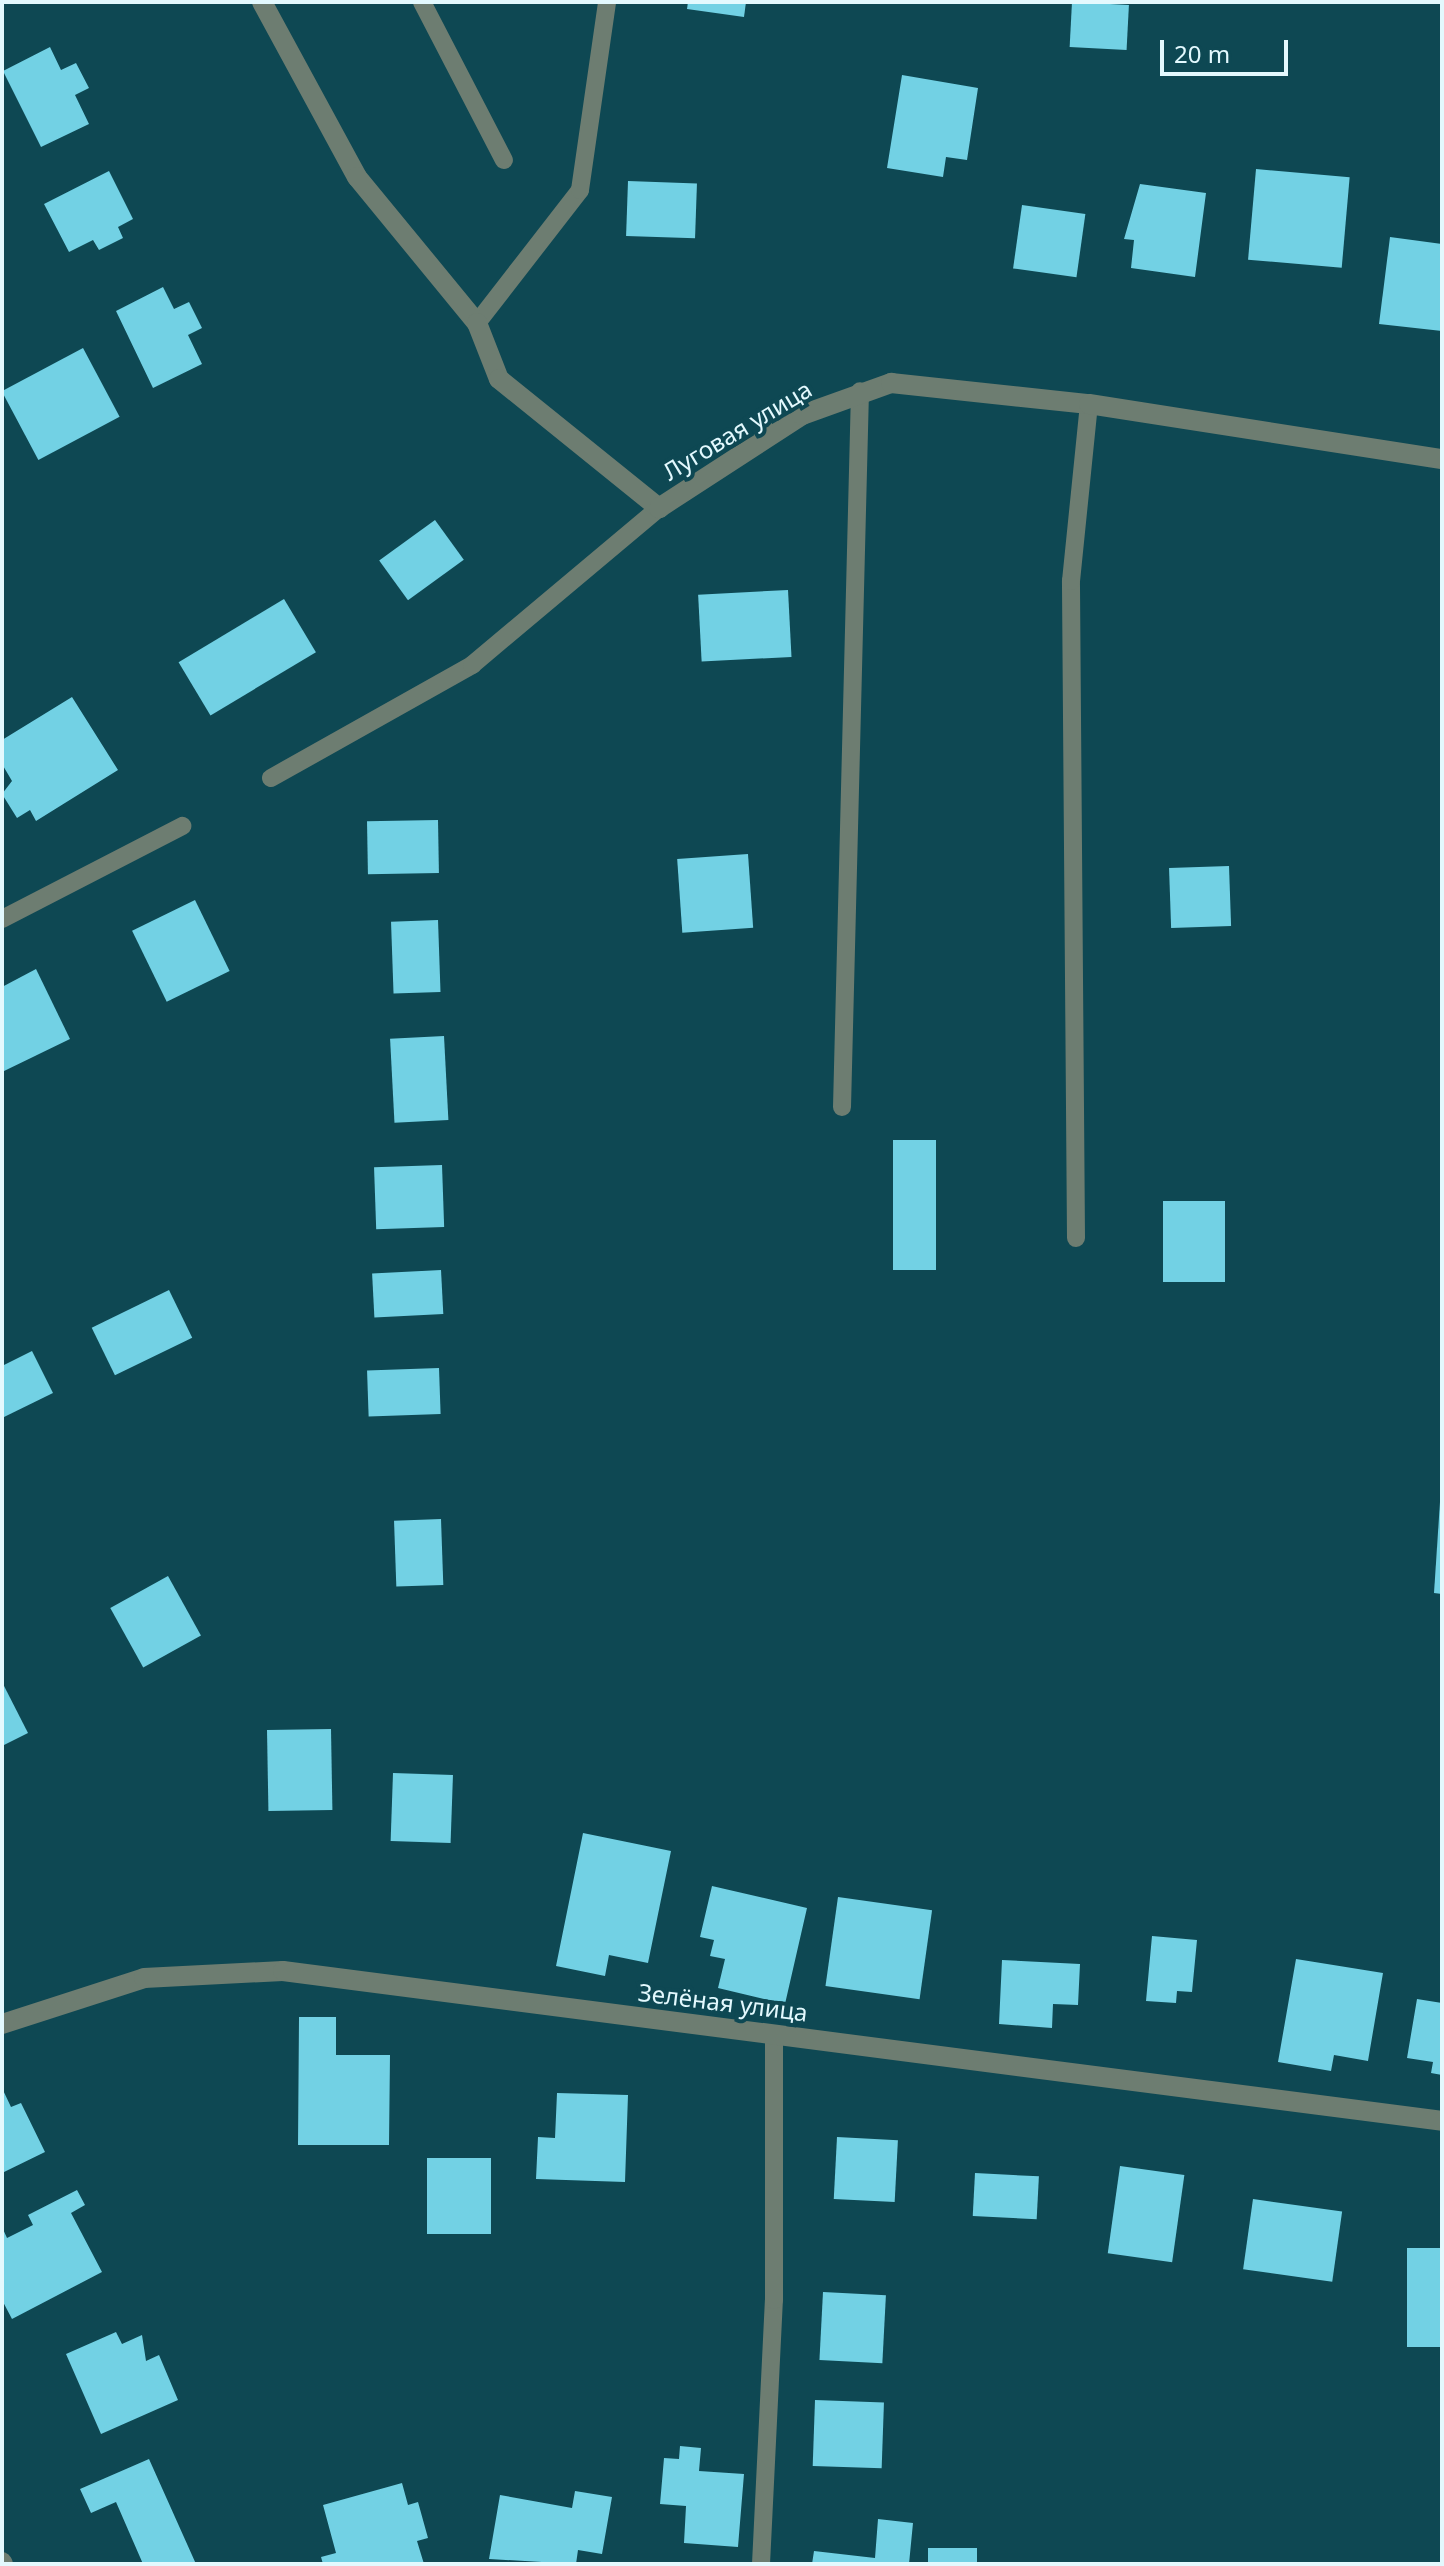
<!DOCTYPE html>
<html>
<head>
<meta charset="utf-8">
<style>
  body { margin:0 }
  #map { position:relative; width:1444px; height:2566px; overflow:hidden; background:#0e4853; font-family:"Noto Sans",sans-serif }
  div>[style] { position:absolute }
  [style*='--x'] { left:calc(var(--x)*1px); top:calc(var(--y)*1px); width:calc(var(--w)*1px); rotate:calc(var(--a)*1deg) }
  .building>* { inset:0; background:#72d1e4; transform-origin:0 0 }
  .service>* { height:18px; margin:-9px; padding:0 9px; transform-origin:9px; border-radius:9px; background:#6d7d71 }
  .minor>* { height:20px; margin:-10px; padding:0 10px; transform-origin:10px; border-radius:10px; background:#6d7d71 }
  span { translate:-50% -50%; white-space:nowrap; text-align:center; line-height:1.15; -webkit-text-stroke:8px #0e4853; paint-order:stroke }
  .street-label { font-size:24px; color:#e3f9fe }
  .frame { position:absolute; inset:0; border:4px solid #e3f9fe; pointer-events:none }
  .scale { position:absolute; left:1160px; top:40px; width:128px; height:36px; box-sizing:border-box; border:4px solid #e3f9fe; border-top:0; padding-left:10px; font-size:24px; line-height:28px; white-space:nowrap; color:#e3f9fe; -webkit-text-stroke:6px #0e4853; paint-order:stroke }
</style>
</head>
<body>
<div id="map">
  <div class="building">
    <i style="clip-path:polygon(688px 2px,746px 2px,744px 17px,687px 9px)"></i>
    <i style="left:1072px;top:2px;width:57px;height:45px;rotate:3deg"></i>
    <i style="clip-path:polygon(50px 47px,61px 70px,76px 63px,89px 88px,75px 95px,89px 124px,41px 147px,3px 71px)"></i>
    <i style="clip-path:polygon(902px 75px,978px 88px,967px 160px,946px 157px,943px 177px,887px 168px)"></i>
    <i style="left:1256px;top:169px;width:94px;height:91px;rotate:5deg"></i>
    <i style="clip-path:polygon(109px 171px,133px 219px,118px 227px,123px 238px,99px 250px,93px 240px,69px 252px,44px 204px)"></i>
    <i style="left:628px;top:181px;width:69px;height:55px;rotate:2deg"></i>
    <i style="clip-path:polygon(1140px 184px,1206px 193px,1195px 277px,1131px 268px,1134px 240px,1124px 239px)"></i>
    <i style="left:1022px;top:205px;width:64px;height:64px;rotate:8deg"></i>
    <i style="clip-path:polygon(1390px 237px,1442px 244px,1442px 331px,1379px 324px)"></i>
    <i style="clip-path:polygon(163px 287px,174px 309px,189px 302px,202px 328px,188px 335px,202px 364px,153px 388px,116px 311px)"></i>
    <i style="left:83px;top:348px;width:78px;height:92px;rotate:62deg"></i>
    <i style="left:435px;top:520px;width:49px;height:69px;rotate:54deg"></i>
    <i style="left:788px;top:590px;width:67px;height:90px;rotate:87deg"></i>
    <i style="left:284px;top:599px;width:62px;height:123px;rotate:59deg"></i>
    <i style="clip-path:polygon(72px 697px,118px 770px,36px 821px,30px 810px,17px 818px,2px 794px,12px 781px,2px 764px,2px 740px)"></i>
    <i style="left:438px;top:820px;width:53px;height:71px;rotate:89deg"></i>
    <i style="left:748px;top:854px;width:74px;height:71px;rotate:86deg"></i>
    <i style="left:1229px;top:866px;width:60px;height:60px;rotate:88deg"></i>
    <i style="left:195px;top:900px;width:79px;height:70px;rotate:64deg"></i>
    <i style="left:438px;top:920px;width:72px;height:47px;rotate:88deg"></i>
    <i style="clip-path:polygon(36px 969px,70px 1039px,2px 1072px,2px 987px)"></i>
    <i style="left:444px;top:1036px;width:84px;height:54px;rotate:87deg"></i>
    <i style="left:893px;top:1140px;width:43px;height:130px"></i>
    <i style="left:442px;top:1165px;width:62px;height:68px;rotate:88deg"></i>
    <i style="left:1163px;top:1201px;width:62px;height:81px"></i>
    <i style="left:441px;top:1270px;width:44px;height:69px;rotate:87deg"></i>
    <i style="left:169px;top:1290px;width:53px;height:86px;rotate:64deg"></i>
    <i style="clip-path:polygon(32px 1351px,53px 1393px,2px 1418px,2px 1366px)"></i>
    <i style="left:439px;top:1368px;width:46px;height:72px;rotate:88deg"></i>
    <i style="clip-path:polygon(1440px 1502px,1442px 1502px,1442px 1594px,1434px 1593px)"></i>
    <i style="left:441px;top:1519px;width:66px;height:47px;rotate:88deg"></i>
    <i style="left:168px;top:1576px;width:68px;height:66px;rotate:61deg"></i>
    <i style="clip-path:polygon(2px 1682px,28px 1733px,2px 1746px)"></i>
    <i style="left:331px;top:1729px;width:81px;height:64px;rotate:89deg"></i>
    <i style="left:393px;top:1773px;width:60px;height:68px;rotate:2deg"></i>
    <i style="clip-path:polygon(583px 1833px,671px 1851px,648px 1963px,609px 1955px,605px 1976px,556px 1966px)"></i>
    <i style="clip-path:polygon(712px 1886px,807px 1908px,785px 2004px,718px 1988px,725px 1959px,710px 1956px,714px 1940px,700px 1937px)"></i>
    <i style="left:838px;top:1897px;width:95px;height:90px;rotate:8deg"></i>
    <i style="clip-path:polygon(1152px 1936px,1197px 1940px,1192px 1992px,1177px 1991px,1176px 2003px,1146px 2001px)"></i>
    <i style="clip-path:polygon(1296px 1959px,1383px 1973px,1368px 2061px,1334px 2055px,1331px 2071px,1278px 2062px)"></i>
    <i style="clip-path:polygon(1002px 1960px,1080px 1964px,1078px 2005px,1053px 2004px,1052px 2028px,999px 2024px)"></i>
    <i style="clip-path:polygon(1417px 1999px,1442px 2003px,1442px 2075px,1431px 2073px,1433px 2062px,1407px 2058px)"></i>
    <i style="clip-path:polygon(299px 2017px,336px 2017px,336px 2055px,390px 2055px,389px 2145px,298px 2145px)"></i>
    <i style="clip-path:polygon(2px 2088px,11px 2107px,21px 2103px,45px 2152px,2px 2173px)"></i>
    <i style="clip-path:polygon(557px 2093px,628px 2095px,625px 2182px,536px 2179px,538px 2137px,555px 2138px)"></i>
    <i style="left:837px;top:2137px;width:61px;height:62px;rotate:3deg"></i>
    <i style="left:427px;top:2158px;width:64px;height:76px"></i>
    <i style="left:1120px;top:2166px;width:65px;height:88px;rotate:8deg"></i>
    <i style="left:975px;top:2173px;width:64px;height:43px;rotate:3deg"></i>
    <i style="clip-path:polygon(77px 2190px,85px 2205px,71px 2213px,102px 2272px,12px 2319px,2px 2300px,2px 2227px,7px 2238px,33px 2225px,28px 2215px)"></i>
    <i style="left:1253px;top:2199px;width:90px;height:71px;rotate:8deg"></i>
    <i style="left:1407px;top:2248px;width:35px;height:99px"></i>
    <i style="left:823px;top:2292px;width:63px;height:68px;rotate:3deg"></i>
    <i style="clip-path:polygon(116px 2332px,122px 2344px,142px 2335px,146px 2361px,159px 2355px,178px 2400px,101px 2434px,66px 2354px)"></i>
    <i style="left:815px;top:2400px;width:69px;height:66px;rotate:2deg"></i>
    <i style="clip-path:polygon(680px 2446px,701px 2448px,699px 2471px,744px 2474px,738px 2547px,684px 2543px,686px 2506px,660px 2504px,664px 2458px,679px 2459px)"></i>
    <i style="clip-path:polygon(149px 2459px,196px 2564px,143px 2564px,116px 2502px,91px 2513px,80px 2489px)"></i>
    <i style="clip-path:polygon(402px 2483px,408px 2505px,418px 2502px,428px 2538px,417px 2541px,424px 2564px,323px 2564px,321px 2557px,336px 2553px,323px 2505px)"></i>
    <i style="clip-path:polygon(575px 2491px,612px 2497px,602px 2554px,578px 2550px,576px 2564px,489px 2559px,500px 2495px,572px 2508px)"></i>
    <i style="clip-path:polygon(878px 2519px,913px 2523px,909px 2564px,812px 2564px,814px 2551px,875px 2558px)"></i>
    <i style="left:928px;top:2548px;width:49px;height:16px"></i>
  </div>
  <div class="service">
    <i style="--x:422;--y:2;--w:178;--a:62.6"></i>
    <i style="--x:477;--y:323;--w:168;--a:-52.2"></i>
    <i style="--x:580;--y:190;--w:190;--a:-81.8"></i>
    <i style="--x:271;--y:778;--w:231;--a:-29.3"></i>
    <i style="--x:472;--y:665;--w:244;--a:-40"></i>
    <i style="--x:2;--y:919;--w:203;--a:-27.3"></i>
    <i style="--x:842;--y:1107;--w:716;--a:-88.56"></i>
    <i style="--x:1076;--y:1238;--w:657;--a:-90.44"></i>
    <i style="--x:1071;--y:581;--w:178;--a:-84.2"></i>
    <i style="--x:761;--y:2564;--w:264;--a:-87.2"></i>
    <i style="--x:774;--y:2300;--w:265;--a:-90"></i>
  </div>
  <div class="minor">
    <i style="--x:262;--y:2;--w:199;--a:61.5"></i>
    <i style="--x:357;--y:177;--w:189;--a:50.6"></i>
    <i style="--x:477;--y:323;--w:60;--a:68.6"></i>
    <i style="--x:499;--y:379;--w:206;--a:38.9"></i>
    <i style="--x:659;--y:508;--w:171;--a:-33"></i>
    <i style="--x:802;--y:415;--w:95;--a:-19.8"></i>
    <i style="--x:891;--y:383;--w:199;--a:6.1"></i>
    <i style="--x:1089;--y:404;--w:357;--a:8.9"></i>
    <i style="--x:2;--y:2024;--w:149;--a:-17.9"></i>
    <i style="--x:144;--y:1978;--w:139;--a:-2.9"></i>
    <i style="--x:283;--y:1971;--w:1169;--a:7.37"></i>
    <i style="--x:2;--y:2562;--w:2;--a:63"></i>
  </div>
  <div class="street-label">
    <span style="left:737px;top:430px;rotate:-31deg">Луговая улица</span>
    <span style="left:723px;top:2002px;rotate:7deg">Зелёная улица</span>
  </div>
  <div class="frame"></div>
  <div class="scale">20 m</div>
</div>
</body>
</html>
